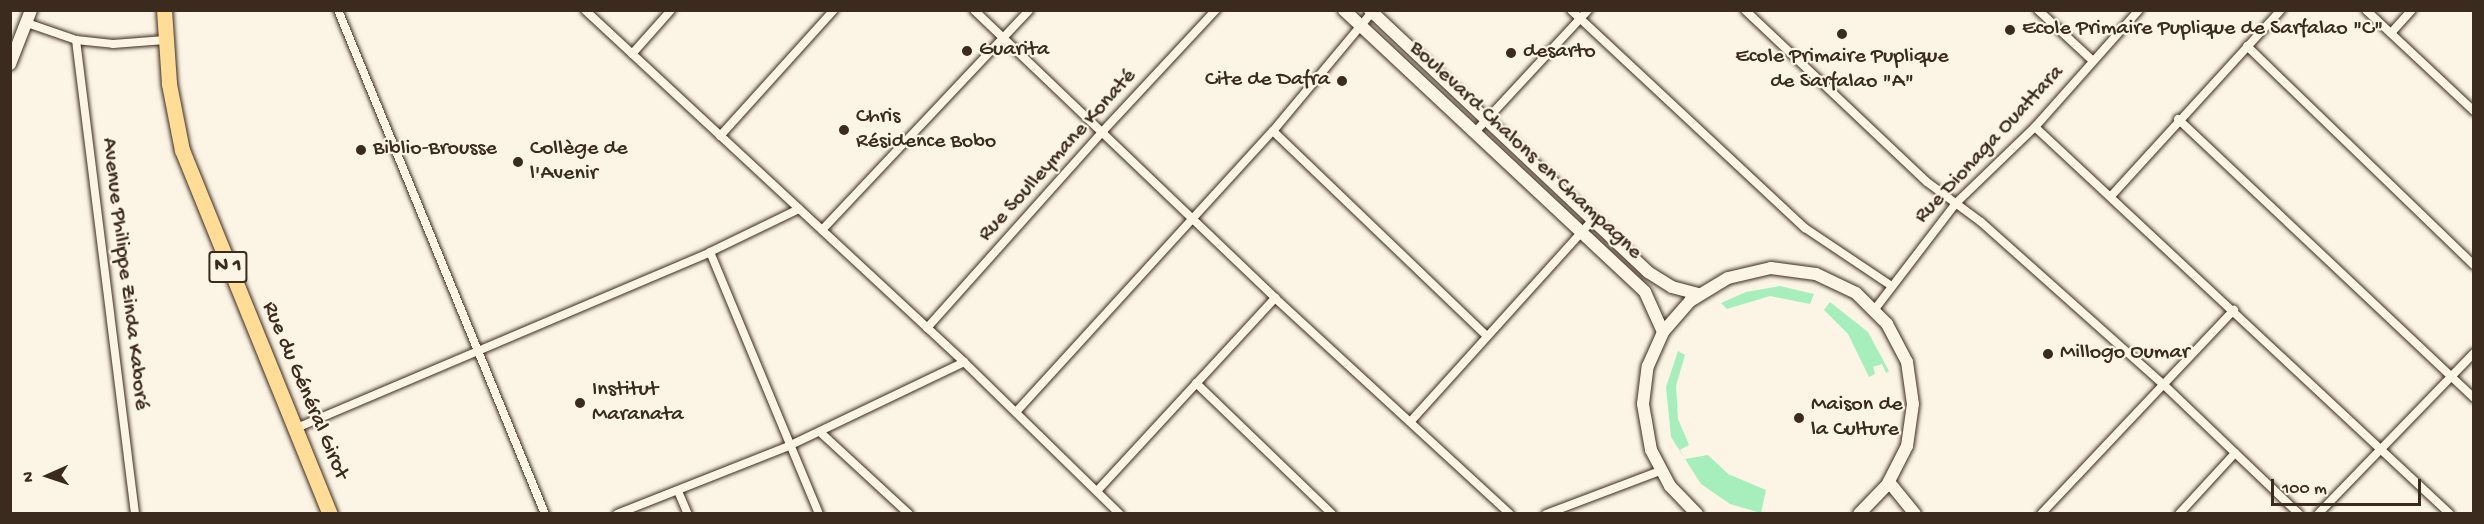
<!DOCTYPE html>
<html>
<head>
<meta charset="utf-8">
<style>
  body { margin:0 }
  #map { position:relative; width:2484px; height:524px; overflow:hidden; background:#fcf5e5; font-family:"Gochi Hand",sans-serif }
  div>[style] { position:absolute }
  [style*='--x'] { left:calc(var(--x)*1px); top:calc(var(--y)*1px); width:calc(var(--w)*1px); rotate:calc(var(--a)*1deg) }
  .green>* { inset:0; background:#a6efbd }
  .roads { filter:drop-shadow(0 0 2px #3b2a1e) drop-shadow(0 0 2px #3b2a1e) }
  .street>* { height:8px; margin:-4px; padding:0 4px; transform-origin:4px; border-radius:4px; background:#fcf5e5 }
  .secondary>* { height:12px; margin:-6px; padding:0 6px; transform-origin:6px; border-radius:6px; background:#fcf5e5 }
  .highway>* { height:15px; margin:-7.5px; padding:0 7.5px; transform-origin:7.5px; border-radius:7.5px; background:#ffdd96 }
  .dots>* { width:16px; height:16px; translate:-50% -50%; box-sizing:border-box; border:3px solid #fcf5e5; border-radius:50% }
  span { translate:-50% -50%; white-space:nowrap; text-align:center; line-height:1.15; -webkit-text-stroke:4.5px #fcf5e5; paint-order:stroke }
  .shield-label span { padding:2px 4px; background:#fcf5e5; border:2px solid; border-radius:4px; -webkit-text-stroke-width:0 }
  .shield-label { font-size:21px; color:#3b2a1e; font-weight:700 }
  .poi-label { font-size:22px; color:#3b2a1e }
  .left { translate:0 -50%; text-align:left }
  .right { translate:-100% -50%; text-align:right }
  .street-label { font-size:22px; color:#3b2a1e }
  .frame { position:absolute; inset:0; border:12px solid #3b2a1e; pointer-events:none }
  .north { position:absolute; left:18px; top:446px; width:60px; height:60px; -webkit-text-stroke:4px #fcf5e5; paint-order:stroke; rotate:267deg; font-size:16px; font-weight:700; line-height:24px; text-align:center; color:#3b2a1e }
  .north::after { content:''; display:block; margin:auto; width:21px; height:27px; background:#3b2a1e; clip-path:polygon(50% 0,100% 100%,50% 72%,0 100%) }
  .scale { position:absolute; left:2271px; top:479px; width:150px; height:27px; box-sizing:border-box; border:3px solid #3b2a1e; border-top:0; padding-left:8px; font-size:18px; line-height:21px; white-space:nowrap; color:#3b2a1e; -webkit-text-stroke:4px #fcf5e5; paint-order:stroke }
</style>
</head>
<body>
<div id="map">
  <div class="green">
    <i style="clip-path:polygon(1780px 286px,1814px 294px,1810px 304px,1770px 296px,1727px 309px,1721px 303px,1746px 292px)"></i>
    <i style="clip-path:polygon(1830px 302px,1868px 332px,1889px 371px,1886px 373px,1882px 364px,1873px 367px,1875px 374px,1869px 377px,1848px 334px,1824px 310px)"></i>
    <i style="clip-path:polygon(1678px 351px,1685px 355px,1676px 386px,1678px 419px,1689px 445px,1680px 450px,1685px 459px,1708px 455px,1728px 474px,1766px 490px,1761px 513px,1730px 504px,1701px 484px,1671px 437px,1666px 387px)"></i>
  </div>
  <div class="roads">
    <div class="street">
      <i style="--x:338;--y:10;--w:545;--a:67.67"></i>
      <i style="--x:585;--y:10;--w:517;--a:42.88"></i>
      <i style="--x:964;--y:362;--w:218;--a:44.3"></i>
      <i style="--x:974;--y:10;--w:417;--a:43.7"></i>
      <i style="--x:1275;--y:298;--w:319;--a:42.6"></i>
      <i style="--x:1571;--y:10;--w:320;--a:43"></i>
      <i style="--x:1805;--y:228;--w:102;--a:33.8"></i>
      <i style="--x:1745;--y:10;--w:250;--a:43.4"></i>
      <i style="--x:1927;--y:182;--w:67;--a:36.5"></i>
      <i style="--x:1981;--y:222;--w:244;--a:41.7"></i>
      <i style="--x:2163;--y:384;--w:188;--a:43.7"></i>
      <i style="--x:2038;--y:10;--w:74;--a:42.8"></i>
      <i style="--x:2366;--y:10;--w:148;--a:43.1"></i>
      <i style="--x:27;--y:23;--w:52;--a:19.1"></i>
      <i style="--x:76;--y:40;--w:37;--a:6"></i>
      <i style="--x:113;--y:44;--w:52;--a:-4.4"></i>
      <i style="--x:2391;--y:33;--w:31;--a:-48"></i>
      <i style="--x:76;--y:40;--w:478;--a:82.9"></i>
      <i style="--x:2247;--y:46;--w:315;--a:44"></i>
      <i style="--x:632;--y:54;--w:59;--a:-48.4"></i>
      <i style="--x:2178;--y:119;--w:407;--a:43.3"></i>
      <i style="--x:2035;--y:127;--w:567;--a:43"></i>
      <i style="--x:1273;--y:131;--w:296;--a:43.8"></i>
      <i style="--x:1476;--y:131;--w:165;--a:-47.2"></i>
      <i style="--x:720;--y:136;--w:170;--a:-47.9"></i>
      <i style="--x:2112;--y:195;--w:251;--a:-47.6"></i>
      <i style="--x:822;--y:230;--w:302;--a:-46.7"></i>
      <i style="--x:710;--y:252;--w:284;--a:67.4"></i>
      <i style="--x:1875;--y:309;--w:133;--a:-52.6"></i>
      <i style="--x:1956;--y:203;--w:110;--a:-43.9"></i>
      <i style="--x:2035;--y:127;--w:157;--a:-48.4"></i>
      <i style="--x:927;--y:328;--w:264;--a:-48.2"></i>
      <i style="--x:1103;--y:131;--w:166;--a:-47"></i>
      <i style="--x:1196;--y:383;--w:189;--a:43.9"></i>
      <i style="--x:1016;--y:412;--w:381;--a:-47.6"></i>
      <i style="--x:1273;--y:131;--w:155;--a:-50.2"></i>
      <i style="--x:1411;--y:421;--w:270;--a:-47.9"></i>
      <i style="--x:294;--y:429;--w:452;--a:-23"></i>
      <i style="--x:710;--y:252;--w:99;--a:-25.8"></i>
      <i style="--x:820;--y:432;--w:121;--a:42.7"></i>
      <i style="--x:678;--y:491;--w:25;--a:67"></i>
      <i style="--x:1097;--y:491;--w:263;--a:-47.3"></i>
      <i style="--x:617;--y:514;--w:187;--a:-21.6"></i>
      <i style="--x:791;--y:445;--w:192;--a:-25.6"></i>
      <i style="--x:1546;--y:514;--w:122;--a:-20.7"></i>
      <i style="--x:2041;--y:514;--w:281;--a:-46.6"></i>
      <i style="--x:2179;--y:514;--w:83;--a:-47.4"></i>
      <i style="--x:2318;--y:514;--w:224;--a:-45.9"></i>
    </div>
    <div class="secondary">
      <i style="--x:1344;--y:10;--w:412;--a:43.1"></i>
      <i style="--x:1645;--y:292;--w:44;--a:65.8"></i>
      <i style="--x:1370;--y:10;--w:382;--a:43.3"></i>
      <i style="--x:1648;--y:272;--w:28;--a:32"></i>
      <i style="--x:1672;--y:287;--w:28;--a:15"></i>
      <i style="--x:10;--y:64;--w:58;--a:-68.7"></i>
      <i style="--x:1889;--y:482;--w:41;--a:50.9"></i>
      <i style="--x:1697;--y:514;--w:39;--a:-134"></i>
      <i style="--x:1670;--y:486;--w:41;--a:-117.8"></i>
      <i style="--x:1651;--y:450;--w:47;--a:-99.9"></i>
      <i style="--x:1643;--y:404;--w:38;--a:-83"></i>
      <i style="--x:1648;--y:366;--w:37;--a:-66"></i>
      <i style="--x:1663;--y:332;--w:41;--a:-48.9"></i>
      <i style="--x:1690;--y:301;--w:44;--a:-31.2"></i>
      <i style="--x:1728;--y:278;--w:44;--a:-13.1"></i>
      <i style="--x:1771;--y:268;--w:45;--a:7.6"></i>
      <i style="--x:1816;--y:274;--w:44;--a:25.4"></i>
      <i style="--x:1856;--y:293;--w:44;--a:45"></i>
      <i style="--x:1887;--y:324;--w:43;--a:62.2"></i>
      <i style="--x:1907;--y:362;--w:42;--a:81.9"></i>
      <i style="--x:1913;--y:404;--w:42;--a:98.1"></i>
      <i style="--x:1907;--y:446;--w:44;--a:117.1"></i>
      <i style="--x:1887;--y:485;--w:40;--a:134"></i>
    </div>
    <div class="highway">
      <i style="--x:164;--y:10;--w:74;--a:86.1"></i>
      <i style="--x:169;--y:84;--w:67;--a:78.9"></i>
      <i style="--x:182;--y:150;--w:393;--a:67.9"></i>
    </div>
  </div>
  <div class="dots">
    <i style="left:2010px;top:30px;background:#3b2a1e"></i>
    <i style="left:1842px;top:34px;background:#3b2a1e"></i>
    <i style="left:967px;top:51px;background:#3b2a1e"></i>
    <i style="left:1511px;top:53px;background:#3b2a1e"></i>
    <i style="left:1342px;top:81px;background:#3b2a1e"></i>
    <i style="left:844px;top:130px;background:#3b2a1e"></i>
    <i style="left:361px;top:150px;background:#3b2a1e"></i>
    <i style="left:518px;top:162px;background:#3b2a1e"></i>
    <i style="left:2048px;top:354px;background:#3b2a1e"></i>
    <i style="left:580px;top:403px;background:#3b2a1e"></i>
    <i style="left:1799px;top:418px;background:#3b2a1e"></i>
  </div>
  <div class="shield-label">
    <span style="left:228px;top:267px">N 1</span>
  </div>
  <div class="poi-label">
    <span class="left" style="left:2022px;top:30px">Ecole Primaire Puplique de Sarfalao "C"</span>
    <span class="left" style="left:979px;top:51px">Guarita</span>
    <span class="left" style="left:1523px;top:53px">desarto</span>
    <span style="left:1842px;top:70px">Ecole Primaire Puplique<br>de Sarfalao "A"</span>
    <span class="right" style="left:1330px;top:81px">Cite de Dafra</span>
    <span class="left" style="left:856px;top:130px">Chris<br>Résidence Bobo</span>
    <span class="left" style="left:530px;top:162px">Collège de<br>l'Avenir</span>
    <span class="left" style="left:373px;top:150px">Biblio-Brousse</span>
    <span class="left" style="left:2060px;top:354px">Millogo Oumar</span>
    <span class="left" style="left:592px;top:403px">Institut<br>Maranata</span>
    <span class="left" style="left:1811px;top:418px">Maison de<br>la Culture</span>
  </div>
  <div class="street-label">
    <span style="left:1990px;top:145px;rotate:-47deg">Rue Dionaga Ouattara</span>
    <span style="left:1525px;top:151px;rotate:43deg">Boulevard Chalons en Champagne</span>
    <span style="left:1058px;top:156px;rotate:-48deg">Rue Soulleymane Konaté</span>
    <span style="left:124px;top:274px;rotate:83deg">Avenue Philippe Zinda Kaboré</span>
    <span style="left:304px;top:391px;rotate:67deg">Rue du Général Girot</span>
  </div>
  <div class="frame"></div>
  <div class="north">N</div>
  <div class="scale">100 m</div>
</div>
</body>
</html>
